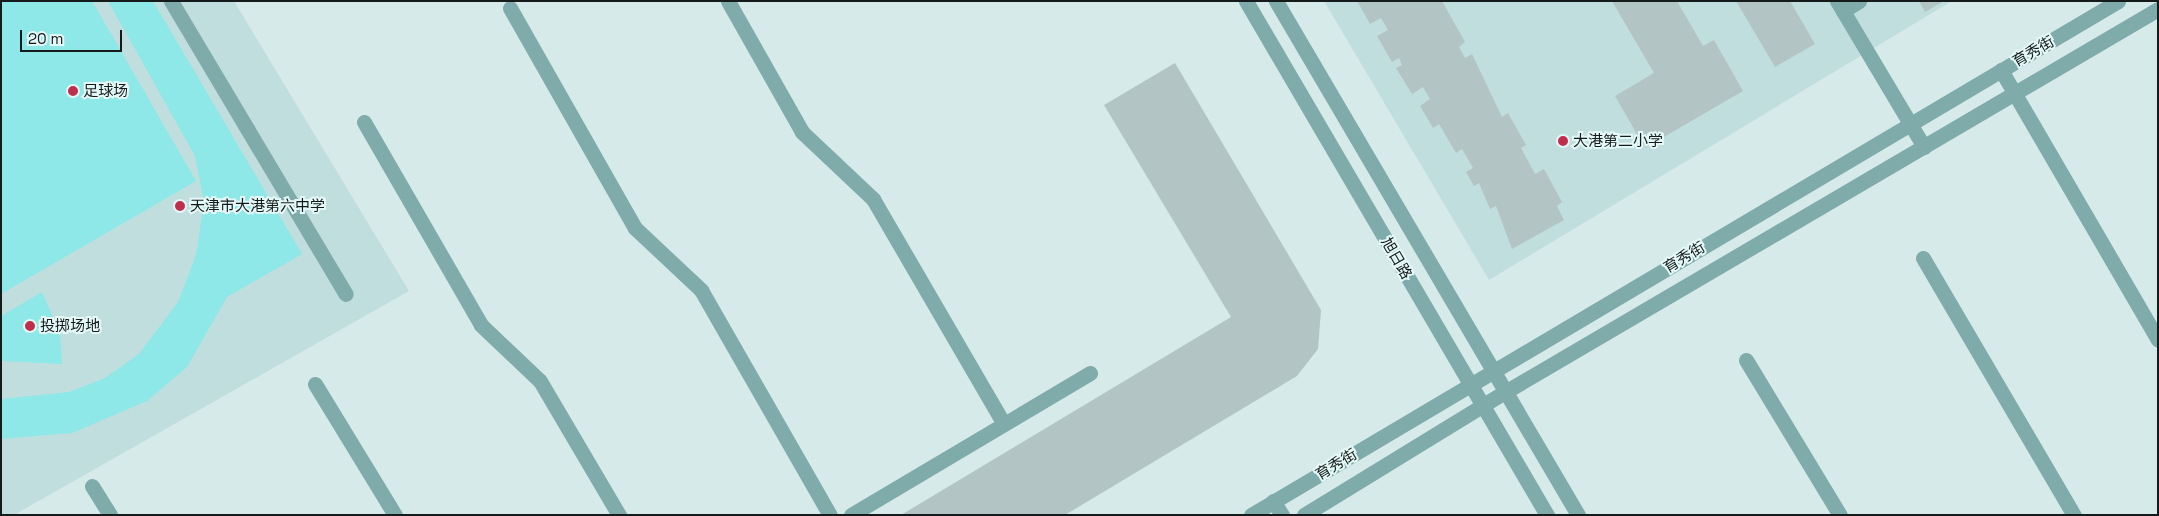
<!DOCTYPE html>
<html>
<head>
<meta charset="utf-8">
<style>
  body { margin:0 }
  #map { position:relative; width:2159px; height:516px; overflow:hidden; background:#d7eaea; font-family:"Space Grotesk","Noto Sans SC",sans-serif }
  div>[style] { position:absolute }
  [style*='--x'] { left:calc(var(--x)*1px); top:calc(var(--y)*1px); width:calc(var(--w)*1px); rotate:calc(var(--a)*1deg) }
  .built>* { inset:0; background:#c1dede }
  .green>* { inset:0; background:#8de8e7 }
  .building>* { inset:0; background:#b2c5c4 }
  .minor>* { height:15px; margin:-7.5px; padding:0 7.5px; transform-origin:7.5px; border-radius:7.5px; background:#7fabaa }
  .dots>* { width:14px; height:14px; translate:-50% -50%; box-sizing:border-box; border:2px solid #e4f8f7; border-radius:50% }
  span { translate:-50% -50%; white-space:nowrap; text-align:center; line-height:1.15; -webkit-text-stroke:4px #e4f8f7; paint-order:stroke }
  .street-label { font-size:15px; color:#141b1a }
  .poi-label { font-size:15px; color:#141b1a }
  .left { translate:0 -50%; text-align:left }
  .frame { position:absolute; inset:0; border:2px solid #141b1a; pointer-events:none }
  .scale { position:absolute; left:20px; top:30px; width:102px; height:22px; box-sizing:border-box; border:2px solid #141b1a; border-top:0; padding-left:6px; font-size:15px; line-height:18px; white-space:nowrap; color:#141b1a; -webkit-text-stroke:4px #e4f8f7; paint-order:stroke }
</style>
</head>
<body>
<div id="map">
  <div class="built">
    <i style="clip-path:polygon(1px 1px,234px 1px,409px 291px,14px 515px,1px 515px)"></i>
    <i style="clip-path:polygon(1324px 1px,1952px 1px,1489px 280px)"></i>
  </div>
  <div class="green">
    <i style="clip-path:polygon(1px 1px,92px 1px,196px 181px,1px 294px)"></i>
    <i style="clip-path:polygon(108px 1px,153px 1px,302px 254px,227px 297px,187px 367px,147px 401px,72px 433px,1px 439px,1px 399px,69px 392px,105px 378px,139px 354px,178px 302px,196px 255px,204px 202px,195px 156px)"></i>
    <i style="clip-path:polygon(42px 292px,60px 333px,62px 364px,1px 361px,1px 316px)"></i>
  </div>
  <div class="building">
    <i style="clip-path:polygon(1357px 1px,1442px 1px,1465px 42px,1459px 47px,1465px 58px,1472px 54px,1502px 117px,1508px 113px,1526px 145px,1521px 148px,1535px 174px,1544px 169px,1562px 202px,1557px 206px,1564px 220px,1512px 249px,1496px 206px,1490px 209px,1479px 183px,1474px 186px,1466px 172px,1473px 168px,1462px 149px,1456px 153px,1439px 124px,1433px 128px,1420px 106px,1430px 99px,1423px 87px,1412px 94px,1396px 68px,1402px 65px,1399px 58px,1392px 62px,1377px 36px,1388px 30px,1381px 18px,1370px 24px)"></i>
    <i style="clip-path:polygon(1612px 1px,1677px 1px,1703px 46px,1714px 40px,1743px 91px,1645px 148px,1615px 96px,1654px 73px)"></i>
    <i style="clip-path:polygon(1736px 1px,1790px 1px,1815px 44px,1775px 67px)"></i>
    <i style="clip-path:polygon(1919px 1px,1944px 1px,1925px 12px)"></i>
    <i style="clip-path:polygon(1175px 63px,1321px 310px,1318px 349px,1297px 376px,1065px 515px,901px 515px,1231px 317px,1104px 105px)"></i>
  </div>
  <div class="minor">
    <i style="--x:171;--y:1;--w:341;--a:59.2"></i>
    <i style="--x:728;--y:1;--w:150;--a:60.5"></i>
    <i style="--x:802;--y:132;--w:98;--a:43.3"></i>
    <i style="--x:873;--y:199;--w:260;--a:59.8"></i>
    <i style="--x:1246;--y:1;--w:596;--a:59.65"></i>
    <i style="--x:1276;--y:1;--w:596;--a:59.56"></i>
    <i style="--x:1837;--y:1;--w:170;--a:59.2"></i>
    <i style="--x:510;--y:8;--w:253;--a:60.4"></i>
    <i style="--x:635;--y:228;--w:91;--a:43.2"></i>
    <i style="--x:701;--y:290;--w:259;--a:60.2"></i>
    <i style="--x:1843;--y:11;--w:19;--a:-32"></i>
    <i style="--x:2001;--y:70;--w:312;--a:59.8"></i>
    <i style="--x:364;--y:122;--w:234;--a:60"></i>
    <i style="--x:481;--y:325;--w:81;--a:43.5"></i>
    <i style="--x:540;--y:381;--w:156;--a:59.5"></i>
    <i style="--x:1923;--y:258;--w:298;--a:59.6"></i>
    <i style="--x:1746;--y:360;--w:181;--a:58.8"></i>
    <i style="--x:315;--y:384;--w:153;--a:58.6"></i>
    <i style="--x:92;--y:486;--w:34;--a:58"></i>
    <i style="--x:1273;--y:501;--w:17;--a:57"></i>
    <i style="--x:851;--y:515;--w:278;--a:-30.7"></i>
    <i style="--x:1251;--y:515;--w:1008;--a:-30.66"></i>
    <i style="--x:1304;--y:515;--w:236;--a:-31.5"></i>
    <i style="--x:1505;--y:392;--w:757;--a:-30.39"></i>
  </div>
  <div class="dots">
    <i style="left:73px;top:91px;background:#bf2f4b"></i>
    <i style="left:1563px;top:141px;background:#bf2f4b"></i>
    <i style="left:180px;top:206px;background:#bf2f4b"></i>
    <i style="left:30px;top:326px;background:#bf2f4b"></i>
  </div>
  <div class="street-label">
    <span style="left:2033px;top:51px;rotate:-30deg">育秀街</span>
    <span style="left:1684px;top:257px;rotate:-31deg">育秀街</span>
    <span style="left:1397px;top:258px;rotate:60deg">旭日路</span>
    <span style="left:1336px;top:464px;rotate:-31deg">育秀街</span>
  </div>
  <div class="poi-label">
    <span class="left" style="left:83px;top:91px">足球场</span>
    <span class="left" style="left:1573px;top:141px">大港第二小学</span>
    <span class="left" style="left:190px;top:206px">天津市大港第六中学</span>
    <span class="left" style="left:40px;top:326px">投掷场地</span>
  </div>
  <div class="frame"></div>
  <div class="scale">20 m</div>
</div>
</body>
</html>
